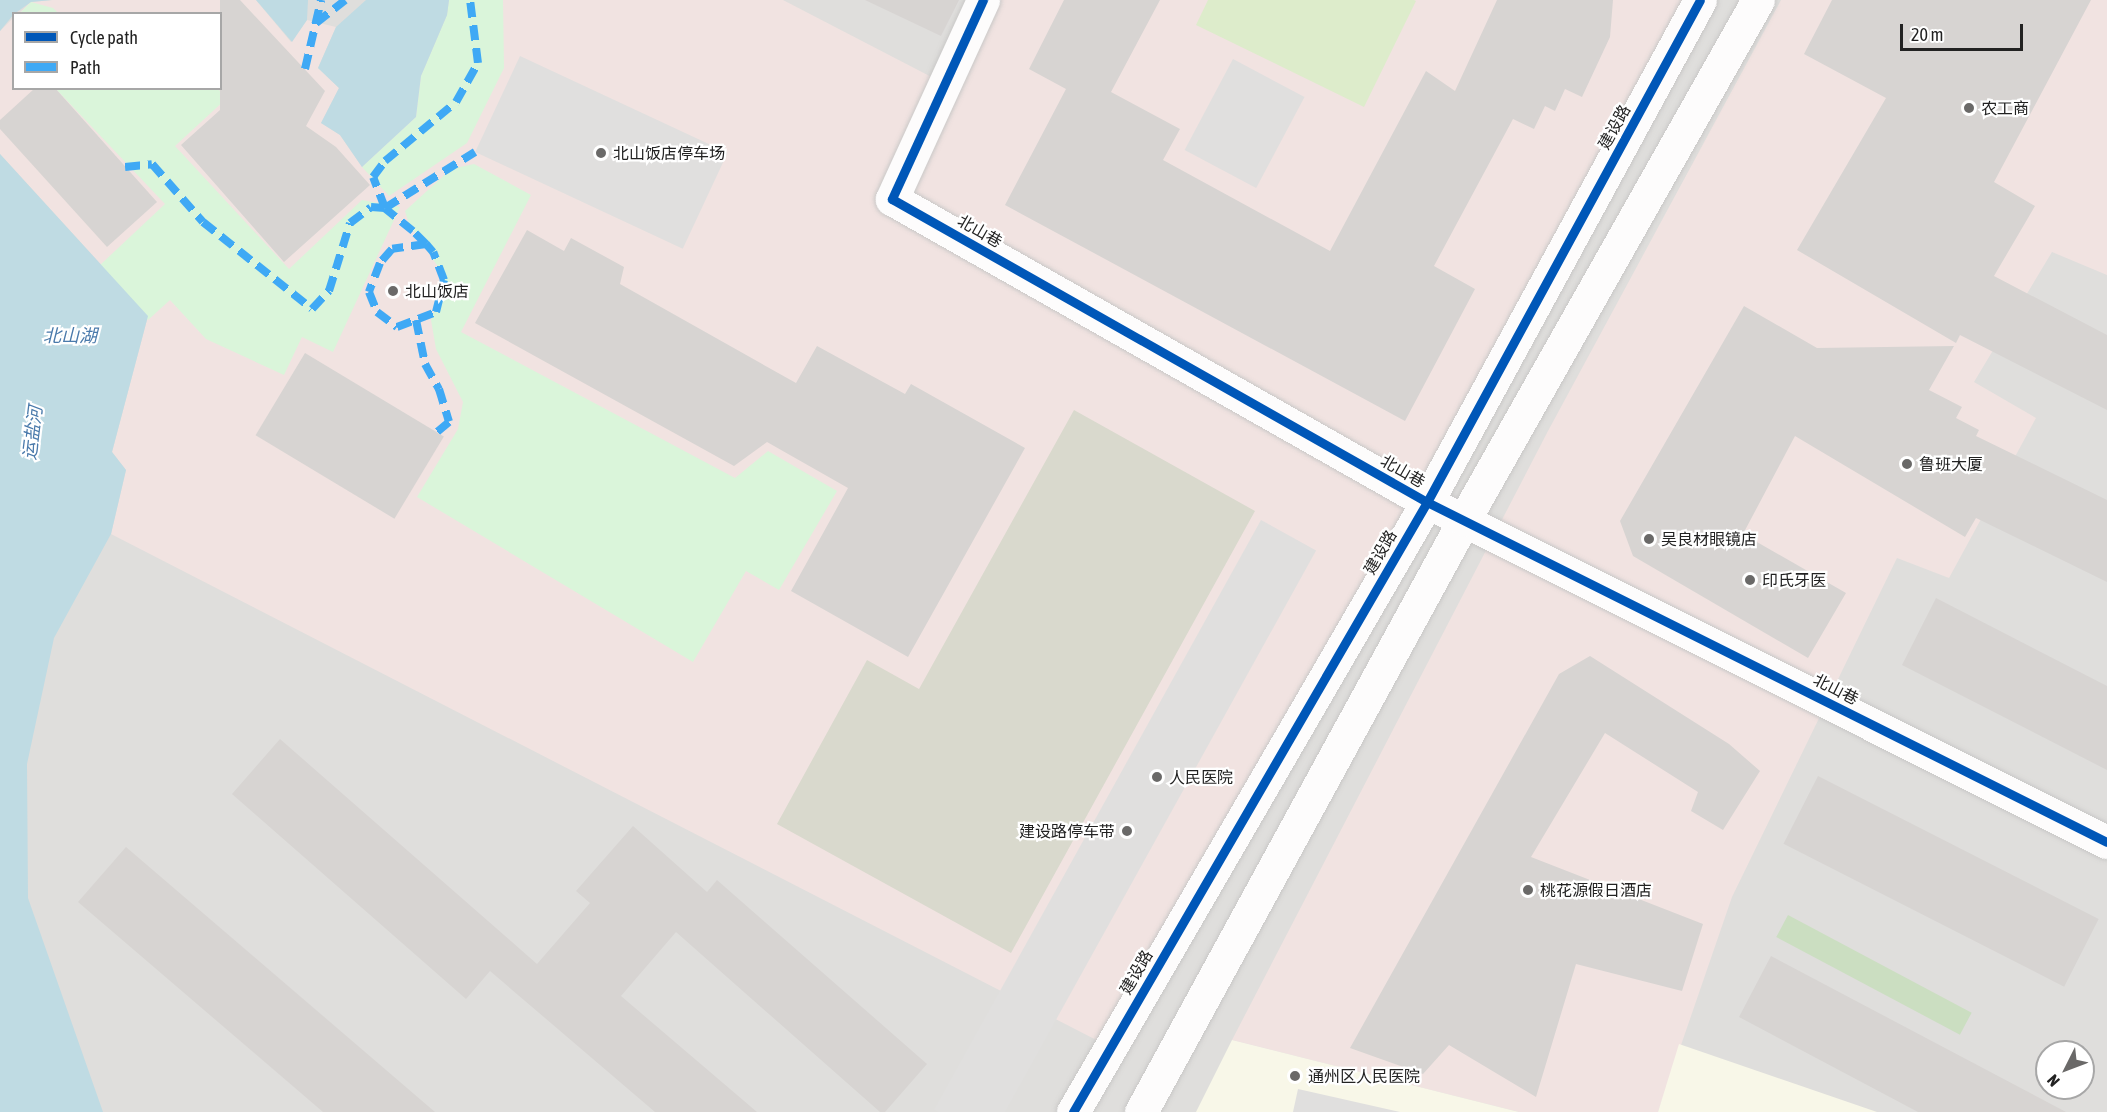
<!DOCTYPE html>
<html>
<head>
<meta charset="utf-8">
<style>
  body { margin:0 }
  #map { position:relative; width:2107px; height:1112px; overflow:hidden; background:#f0eeeb; font-family:"Asap Condensed","Noto Sans SC",sans-serif }
  div>[style] { position:absolute }
  [style*='--x'] { left:calc(var(--x)*1px); top:calc(var(--y)*1px); width:calc(var(--w)*1px); rotate:calc(var(--a)*1deg) }
  .residential>* { inset:0; background:#dfdedc }
  .commercial>* { inset:0; background:#f1e3e1 }
  .education>* { inset:0; background:#f8f7e8 }
  .construction>* { inset:0; background:#d9d9cd }
  .grass>* { inset:0; background:#ddeccb }
  .forest>* { inset:0; background:#cbdec1; transform-origin:0 0 }
  .park>* { inset:0; background:#daf5da }
  .parking>* { inset:0; background:#e0dfde; transform-origin:0 0 }
  .water>* { inset:0; background:#bfdbe3 }
  .building>* { inset:0; background:#d7d4d2; transform-origin:0 0 }
  .roads { filter:drop-shadow(0 0 2px #c9c8c7) drop-shadow(0 0 2px #c9c8c7) }
  .minor>* { height:33px; margin:-16.5px; padding:0 16.5px; transform-origin:16.5px; border-radius:16.5px; background:#fdfcfc }
  .tertiary>* { height:33px; margin:-16.5px; padding:0 16.5px; transform-origin:16.5px; border-radius:16.5px; background:#fdfcfc }
  .quiet>* { height:8px; margin-top:-4px; transform-origin:0; background:repeating-linear-gradient(90deg,#3fa9f5 0 15px,transparent 0 23px) }
  .cycleway>* { height:9px; margin:-4.5px; padding:0 4.5px; transform-origin:4.5px; border-radius:4.5px; background:#0057b8 }
  .dots>* { width:16px; height:16px; translate:-50% -50%; box-sizing:border-box; border:3px solid #fff; border-radius:50% }
  span { translate:-50% -50%; white-space:nowrap; text-align:center; line-height:1.15; -webkit-text-stroke:4.5px #fff; paint-order:stroke }
  .poi-label { font-size:16px; color:#222 }
  .left { translate:0 -50%; text-align:left }
  .right { translate:-100% -50%; text-align:right }
  .street-label { font-size:16px; color:#222 }
  .water-label { font-size:18px; color:#4a7aab; font-style:italic }
  .legend { position:absolute; left:12px; top:12px; width:210px; height:78px; box-sizing:border-box; background:#fff; border:2px solid #a7a7a7; margin:0; padding:8px 10px; list-style:none; font-size:18px; color:#222 }
  .legend li { display:flex; align-items:center; gap:12px; height:30px }
  .legend b { width:30px; border:2px solid #a7a7a7 }
  .north { position:absolute; left:2035px; top:1040px; width:60px; height:60px; box-sizing:border-box; background:#fff; border:2px solid #a7a7a7; border-radius:50%; rotate:228deg; font-size:16px; font-weight:700; line-height:24px; text-align:center; color:#222 }
  .north::after { content:''; display:block; margin:auto; width:21px; height:27px; background:#6a6968; clip-path:polygon(50% 0,100% 100%,50% 72%,0 100%) }
  .scale { position:absolute; left:1900px; top:24px; width:123px; height:27px; box-sizing:border-box; border:3px solid #222; border-top:0; padding-left:8px; font-size:18px; line-height:21px; white-space:nowrap; color:#222; -webkit-text-stroke:4px #fff; paint-order:stroke }
</style>
</head>
<body>
<div id="map">
  <div class="residential">
    <i style="clip-path:polygon(evenodd,0 0,2107px 0,2107px 1112px,0 1112px,0 0,14px 14px,220px 14px,220px 88px,14px 88px,14px 14px,0 0,2047px 1052px,2083px 1052px,2083px 1088px,2047px 1088px,2047px 1052px)"></i>
  </div>
  <div class="commercial">
    <i style="clip-path:polygon(52px 0,256px 0,291px 42px,307px 20px,336px 27px,318px 68px,339px 88px,321px 123px,340px 135px,362px 167px,469px 0,783px 0,945px 84px,983px 0,1700px 0,1110px 1047px,111px 534px,126px 470px,112px 452px,148px 316px,0 154px,0 31px,13px 18px,14px 88px,220px 88px,220px 14px,19px 13px,31px 2px)"></i>
    <i style="clip-path:polygon(1781px 0,2107px 0,2107px 275px,2052px 252px,1974px 382px,2036px 418px,1949px 578px,1897px 558px,1732px 897px,1658px 1112px,1519px 1112px,1232px 1040px,1548px 431px)"></i>
  </div>
  <div class="education">
    <i style="clip-path:polygon(1232px 1040px,1519px 1112px,1196px 1112px)"></i>
    <i style="clip-path:polygon(1679px 1044px,1877px 1112px,1658px 1112px)"></i>
  </div>
  <div class="construction">
    <i style="clip-path:polygon(1074px 410px,1255px 511px,1011px 953px,777px 824px,867px 660px,919px 689px)"></i>
  </div>
  <div class="grass">
    <i style="clip-path:polygon(1208px 0,1414px 0,1416px 1px,1364px 107px,1196px 25px)"></i>
  </div>
  <div class="forest">
    <i style="left:1788px;top:915px;width:208px;height:25px;rotate:28deg"></i>
  </div>
  <div class="park">
    <i style="clip-path:polygon(449px 0,503px 0,504px 68px,467px 143px,389px 196px,362px 167px,416px 117px,421px 76px,447px 15px)"></i>
    <i style="clip-path:polygon(31px 2px,53px 8px,58px 13px,19px 14px)"></i>
    <i style="clip-path:polygon(56px 89px,218px 89px,227px 98px,175px 146px,289px 269px,362px 200px,400px 207px,333px 352px,302px 337px,284px 375px,206px 339px,170px 300px,148px 320px,99px 266px,165px 204px)"></i>
    <i style="clip-path:polygon(474px 164px,531px 195px,461px 332px,735px 478px,768px 451px,837px 491px,779px 590px,746px 571px,693px 662px,417px 497px,458px 429px,463px 402px,436px 349px,431px 320px,445px 277px,409px 224px,405px 211px,451px 169px)"></i>
  </div>
  <div class="parking">
    <i style="left:520px;top:56px;width:229px;height:106px;rotate:25deg"></i>
    <i style="left:1233px;top:59px;width:81px;height:103px;rotate:28deg"></i>
    <i style="left:1261px;top:520px;width:63px;height:674px;rotate:29deg"></i>
    <i style="clip-path:polygon(1298px 1089px,1400px 1112px,1293px 1112px)"></i>
  </div>
  <div class="water">
    <i style="clip-path:polygon(0 0,52px 0,31px 2px,14px 14px,0 31px)"></i>
    <i style="clip-path:polygon(256px 0,308px 0,307px 20px,292px 42px)"></i>
    <i style="clip-path:polygon(366px 0,449px 0,447px 15px,421px 76px,416px 117px,362px 167px,340px 135px,321px 123px,339px 88px,318px 68px,336px 27px)"></i>
    <i style="clip-path:polygon(0 154px,148px 316px,112px 452px,126px 470px,111px 534px,54px 638px,27px 764px,28px 898px,103px 1112px,0 1112px)"></i>
  </div>
  <div class="building">
    <i style="clip-path:polygon(220px 0,240px 0,325px 91px,306px 126px,336px 147px,370px 185px,284px 262px,181px 145px,220px 110px)"></i>
    <i style="clip-path:polygon(865px 0,959px 0,941px 36px)"></i>
    <i style="clip-path:polygon(1064px 0,1160px 0,1111px 92px,1180px 129px,1163px 160px,1330px 251px,1426px 71px,1455px 91px,1497px 0,1613px 0,1610px 37px,1582px 97px,1565px 89px,1555px 111px,1545px 106px,1534px 129px,1513px 119px,1434px 266px,1475px 289px,1405px 421px,1005px 205px,1066px 89px,1029px 69px)"></i>
    <i style="clip-path:polygon(1832px 0,2091px 0,1994px 182px,2035px 206px,1994px 276px,2107px 335px,2107px 410px,1960px 335px,1956px 343px,1797px 250px,1886px 98px,1804px 54px)"></i>
    <i style="clip-path:polygon(35px 88px,55px 88px,157px 202px,107px 247px,0 129px,0 120px)"></i>
    <i style="clip-path:polygon(527px 230px,564px 251px,571px 238px,624px 267px,620px 284px,796px 383px,817px 346px,905px 394px,911px 384px,1025px 448px,908px 657px,791px 591px,848px 488px,767px 442px,734px 466px,475px 323px)"></i>
    <i style="clip-path:polygon(1744px 306px,1817px 348px,1954px 346px,1929px 390px,1962px 407px,1956px 418px,1979px 430px,1976px 436px,2107px 500px,2107px 582px,1976px 518px,1965px 537px,1795px 436px,1743px 534px,1846px 593px,1808px 658px,1633px 556px,1620px 521px)"></i>
    <i style="left:305px;top:353px;width:162px;height:96px;rotate:31deg"></i>
    <i style="clip-path:polygon(1936px 598px,2107px 686px,2107px 770px,1902px 665px)"></i>
    <i style="clip-path:polygon(1590px 656px,1729px 744px,1760px 771px,1723px 830px,1691px 811px,1698px 792px,1605px 733px,1531px 857px,1703px 924px,1682px 991px,1576px 964px,1536px 1097px,1449px 1045px,1423px 1074px,1350px 1048px,1559px 674px)"></i>
    <i style="clip-path:polygon(280px 739px,537px 964px,590px 903px,576px 891px,633px 826px,707px 892px,717px 880px,927px 1064px,885px 1112px,880px 1112px,676px 932px,621px 996px,757px 1112px,655px 1112px,490px 971px,466px 999px,232px 794px)"></i>
    <i style="left:1818px;top:776px;width:315px;height:76px;rotate:27deg"></i>
    <i style="clip-path:polygon(126px 847px,435px 1112px,323px 1112px,78px 902px)"></i>
    <i style="clip-path:polygon(1771px 956px,2066px 1112px,1918px 1112px,1739px 1017px)"></i>
  </div>
  <div class="roads">
    <div class="minor">
      <i style="--x:983;--y:0;--w:219;--a:114.6"></i>
      <i style="--x:892;--y:199;--w:615;--a:29.53"></i>
      <i style="--x:1427;--y:502;--w:760;--a:26.57"></i>
    </div>
    <div class="tertiary">
      <i style="--x:1073;--y:1112;--w:705;--a:-59.87"></i>
      <i style="--x:1427;--y:502;--w:571;--a:-61.46"></i>
      <i style="--x:1141;--y:1112;--w:674;--a:-61.38"></i>
      <i style="--x:1464;--y:520;--w:597;--a:-60.52"></i>
    </div>
  </div>
  <div class="quiet">
    <i style="--x:316;--y:23;--w:37;--a:-38"></i>
    <i style="--x:305;--y:69;--w:71;--a:-76.9"></i>
    <i style="--x:125;--y:167;--w:27;--a:-6"></i>
    <i style="--x:152;--y:164;--w:77;--a:48.7"></i>
    <i style="--x:203;--y:222;--w:139;--a:38.6"></i>
    <i style="--x:312;--y:309;--w:25;--a:-47"></i>
    <i style="--x:329;--y:291;--w:71;--a:-72.8"></i>
    <i style="--x:350;--y:223;--w:26;--a:-37"></i>
    <i style="--x:371;--y:207;--w:14;--a:4"></i>
    <i style="--x:385;--y:208;--w:33;--a:-111"></i>
    <i style="--x:373;--y:177;--w:20;--a:-53"></i>
    <i style="--x:385;--y:161;--w:92;--a:-39.7"></i>
    <i style="--x:456;--y:102;--w:45;--a:-60.6"></i>
    <i style="--x:478;--y:63;--w:64;--a:-97.2"></i>
    <i style="--x:426;--y:244;--w:34;--a:172"></i>
    <i style="--x:392;--y:249;--w:18;--a:131"></i>
    <i style="--x:380;--y:263;--w:31;--a:111"></i>
    <i style="--x:369;--y:292;--w:22;--a:68"></i>
    <i style="--x:377;--y:312;--w:25;--a:37"></i>
    <i style="--x:397;--y:327;--w:42;--a:-21"></i>
    <i style="--x:436;--y:312;--w:33;--a:-76"></i>
    <i style="--x:444;--y:280;--w:30;--a:-111"></i>
    <i style="--x:433;--y:252;--w:11;--a:-131"></i>
    <i style="--x:426;--y:244;--w:18;--a:-135"></i>
    <i style="--x:413;--y:231;--w:36;--a:-141"></i>
    <i style="--x:385;--y:208;--w:106;--a:-31.9"></i>
    <i style="--x:416;--y:320;--w:45;--a:78.4"></i>
    <i style="--x:425;--y:364;--w:29;--a:61"></i>
    <i style="--x:439;--y:389;--w:34;--a:73"></i>
    <i style="--x:449;--y:422;--w:16;--a:140"></i>
  </div>
  <div class="cycleway">
    <i style="--x:983;--y:0;--w:219;--a:114.6"></i>
    <i style="--x:892;--y:199;--w:615;--a:29.53"></i>
    <i style="--x:1427;--y:502;--w:760;--a:26.57"></i>
    <i style="--x:1073;--y:1112;--w:705;--a:-59.87"></i>
    <i style="--x:1427;--y:502;--w:571;--a:-61.46"></i>
  </div>
  <div class="dots">
    <i style="left:1969px;top:108px;background:#6a6968"></i>
    <i style="left:601px;top:153px;background:#6a6968"></i>
    <i style="left:393px;top:291px;background:#6a6968"></i>
    <i style="left:1907px;top:464px;background:#6a6968"></i>
    <i style="left:1649px;top:539px;background:#6a6968"></i>
    <i style="left:1750px;top:580px;background:#6a6968"></i>
    <i style="left:1157px;top:777px;background:#6a6968"></i>
    <i style="left:1127px;top:831px;background:#6a6968"></i>
    <i style="left:1528px;top:890px;background:#6a6968"></i>
    <i style="left:1295px;top:1076px;background:#6a6968"></i>
  </div>
  <div class="poi-label">
    <span class="left" style="left:1981px;top:108px">农工商</span>
    <span class="left" style="left:613px;top:153px">北山饭店停车场</span>
    <span class="left" style="left:405px;top:291px">北山饭店</span>
    <span class="left" style="left:1919px;top:464px">鲁班大厦</span>
    <span class="left" style="left:1661px;top:539px">吴良材眼镜店</span>
    <span class="left" style="left:1762px;top:580px">印氏牙医</span>
    <span class="left" style="left:1169px;top:777px">人民医院</span>
    <span class="right" style="left:1115px;top:831px">建设路停车带</span>
    <span class="left" style="left:1540px;top:890px">桃花源假日酒店</span>
    <span class="left" style="left:1308px;top:1076px">通州区人民医院</span>
  </div>
  <div class="street-label">
    <span style="left:1614px;top:127px;rotate:-61deg">建设路</span>
    <span style="left:980px;top:231px;rotate:30deg">北山巷</span>
    <span style="left:1403px;top:471px;rotate:30deg">北山巷</span>
    <span style="left:1380px;top:552px;rotate:-60deg">建设路</span>
    <span style="left:1836px;top:689px;rotate:27deg">北山巷</span>
    <span style="left:1136px;top:972px;rotate:-60deg">建设路</span>
  </div>
  <div class="water-label">
    <span style="left:70px;top:336px">北山湖</span>
    <span style="left:33px;top:433px;rotate:-83deg">运盐河</span>
  </div>
  <ul class="legend">
  <li><b style="height:8px;background:#0057b8"></b>Cycle path</li>
  <li><b style="height:8px;background:#3fa9f5"></b>Path</li>
  </ul>
  <div class="north">N</div>
  <div class="scale">20 m</div>
</div>
</body>
</html>
